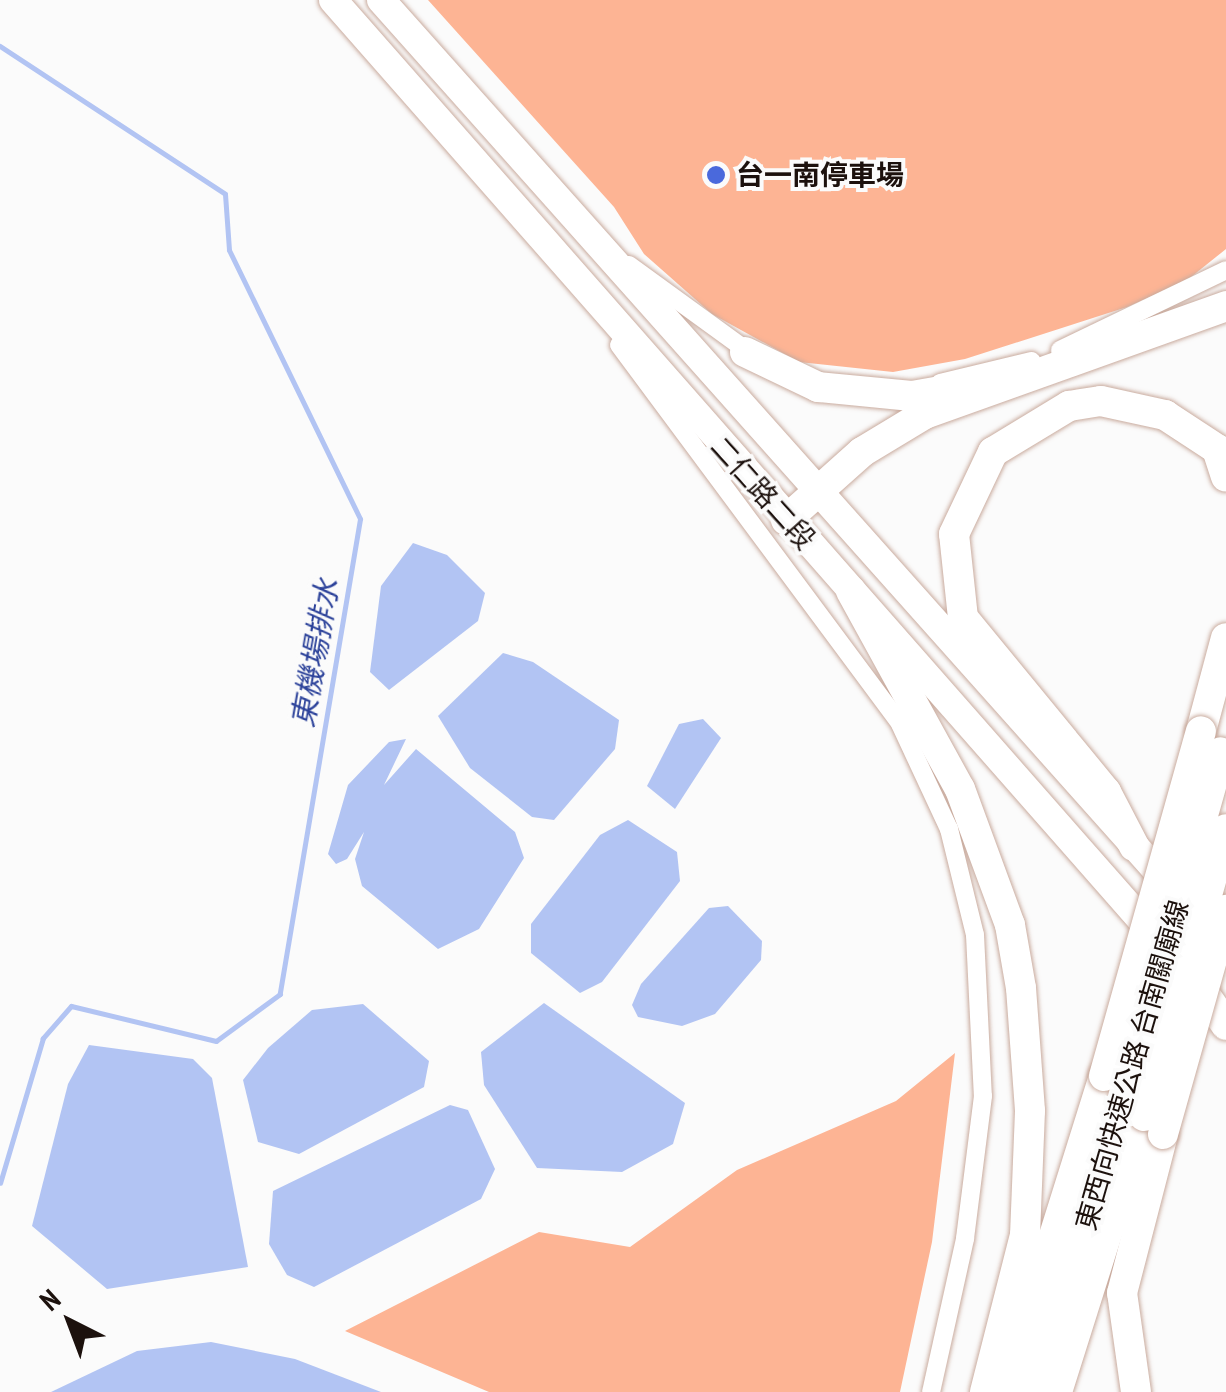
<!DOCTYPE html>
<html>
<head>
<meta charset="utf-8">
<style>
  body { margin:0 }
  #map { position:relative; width:1226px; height:1392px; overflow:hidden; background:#fbfbfb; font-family:"PT Sans Narrow","Noto Sans TC",sans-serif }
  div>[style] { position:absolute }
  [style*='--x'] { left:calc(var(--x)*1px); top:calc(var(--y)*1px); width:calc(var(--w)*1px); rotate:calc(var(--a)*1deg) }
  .green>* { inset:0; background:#fdb494 }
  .water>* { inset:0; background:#b2c4f3 }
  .stream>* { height:5px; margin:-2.5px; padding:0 2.5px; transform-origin:2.5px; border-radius:2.5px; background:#b2c4f3 }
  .roads { filter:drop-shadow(0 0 2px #c9ab9e) drop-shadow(0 0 2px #c9ab9e) }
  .minor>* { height:18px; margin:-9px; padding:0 9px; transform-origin:9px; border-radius:9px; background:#fff }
  .primary>* { height:28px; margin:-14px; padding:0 14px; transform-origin:14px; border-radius:14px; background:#fff }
  .trunk>* { height:30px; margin:-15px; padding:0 15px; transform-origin:15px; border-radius:15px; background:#fff }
  .bridges { filter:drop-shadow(0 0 2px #c9ab9e) drop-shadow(0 0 2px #c9ab9e) }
  .trunk-bridge>* { height:30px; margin:-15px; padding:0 15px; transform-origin:15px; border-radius:15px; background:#fff }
  .dots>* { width:28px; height:28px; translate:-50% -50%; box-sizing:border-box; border:5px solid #fbfbfb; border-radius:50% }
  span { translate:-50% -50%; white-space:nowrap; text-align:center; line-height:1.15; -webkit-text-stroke:8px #fbfbfb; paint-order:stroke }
  .poi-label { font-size:28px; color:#1c110d; font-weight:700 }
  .left { translate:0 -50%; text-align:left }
  .street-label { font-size:28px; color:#1c110d }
  .water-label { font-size:30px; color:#2c429a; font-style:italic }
  .north { position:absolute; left:20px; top:1272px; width:100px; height:100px; -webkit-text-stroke:8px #fbfbfb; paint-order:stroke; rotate:318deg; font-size:28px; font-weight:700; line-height:40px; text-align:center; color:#1c110d }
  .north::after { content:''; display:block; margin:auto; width:35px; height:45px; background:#1c110d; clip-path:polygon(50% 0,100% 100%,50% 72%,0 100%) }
</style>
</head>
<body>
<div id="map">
  <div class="green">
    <i style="clip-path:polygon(428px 0,1226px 0,1226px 249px,1186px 281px,1127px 307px,965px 359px,893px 372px,799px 362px,712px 314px,644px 254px,614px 207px)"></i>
    <i style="clip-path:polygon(955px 1053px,932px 1242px,900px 1392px,489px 1392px,345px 1331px,539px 1232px,630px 1247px,737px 1170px,896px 1101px)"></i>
  </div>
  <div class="water">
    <i style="clip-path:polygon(413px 543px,447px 555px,485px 593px,478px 621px,389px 690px,370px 672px,381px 586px)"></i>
    <i style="clip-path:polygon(503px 653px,533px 662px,619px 720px,615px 749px,554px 820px,532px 817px,470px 768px,438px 716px)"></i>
    <i style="clip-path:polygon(703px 719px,721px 738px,675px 809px,647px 786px,679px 724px)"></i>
    <i style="clip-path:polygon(406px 739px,384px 785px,416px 749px,515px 832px,524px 858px,479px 929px,438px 949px,362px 886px,355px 859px,364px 832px,347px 859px,336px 864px,328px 854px,348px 785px,389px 742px)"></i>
    <i style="clip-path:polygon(628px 820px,677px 852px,680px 881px,602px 982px,580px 993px,531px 953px,531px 924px,600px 835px)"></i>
    <i style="clip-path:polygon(728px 906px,762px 941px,761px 960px,715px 1014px,682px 1026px,638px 1017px,632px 1005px,641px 984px,709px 908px)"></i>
    <i style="clip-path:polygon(544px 1003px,685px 1103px,673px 1144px,622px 1172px,537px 1168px,484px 1085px,481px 1052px)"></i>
    <i style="clip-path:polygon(363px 1004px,429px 1061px,424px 1087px,299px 1154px,258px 1142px,243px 1080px,268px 1048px,312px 1010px)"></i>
    <i style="clip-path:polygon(89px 1045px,193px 1059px,212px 1078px,248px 1267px,107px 1289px,32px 1226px,68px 1084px)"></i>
    <i style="clip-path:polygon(450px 1105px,468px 1110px,495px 1169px,481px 1199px,314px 1287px,287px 1275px,269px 1244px,273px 1191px)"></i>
    <i style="clip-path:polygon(211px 1342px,295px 1359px,381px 1392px,51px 1392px,137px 1351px)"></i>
  </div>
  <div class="stream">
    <i style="--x:0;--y:46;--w:269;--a:33.3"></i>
    <i style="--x:225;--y:194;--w:56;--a:85.9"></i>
    <i style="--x:229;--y:250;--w:299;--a:64"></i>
    <i style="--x:360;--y:519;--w:482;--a:99.6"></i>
    <i style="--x:280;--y:994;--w:79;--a:143.7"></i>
    <i style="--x:216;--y:1041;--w:149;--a:-166.4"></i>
    <i style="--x:71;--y:1006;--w:43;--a:131.2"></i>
    <i style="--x:43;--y:1038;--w:151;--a:106.5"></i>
  </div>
  <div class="roads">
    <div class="minor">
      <i style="--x:629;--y:265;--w:153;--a:36"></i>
      <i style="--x:619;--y:345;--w:472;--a:53.4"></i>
      <i style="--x:900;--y:724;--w:116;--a:65"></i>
      <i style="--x:949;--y:829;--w:109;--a:76.2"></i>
      <i style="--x:975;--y:935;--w:161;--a:87.2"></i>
      <i style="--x:983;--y:1096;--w:144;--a:97.2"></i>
      <i style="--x:965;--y:1239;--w:157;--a:102.5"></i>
      <i style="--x:1060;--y:350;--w:184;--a:-25.7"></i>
      <i style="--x:940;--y:383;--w:94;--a:-13.6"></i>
    </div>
    <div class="primary">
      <i style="--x:333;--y:0;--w:1249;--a:48.7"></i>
      <i style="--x:381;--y:0;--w:1192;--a:48.3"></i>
    </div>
    <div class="trunk">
      <i style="--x:745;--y:352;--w:81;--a:25.6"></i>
      <i style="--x:818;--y:387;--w:94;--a:5.5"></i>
      <i style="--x:912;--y:396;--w:39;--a:-10"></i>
      <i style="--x:786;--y:520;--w:102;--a:-41.8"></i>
      <i style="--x:862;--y:452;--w:74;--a:-31.1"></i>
      <i style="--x:925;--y:414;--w:320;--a:-19.7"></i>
      <i style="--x:851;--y:591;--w:226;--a:61.2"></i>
      <i style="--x:960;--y:789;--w:145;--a:69.8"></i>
      <i style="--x:1010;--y:925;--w:64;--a:80.1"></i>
      <i style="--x:1021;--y:988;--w:123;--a:85.8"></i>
      <i style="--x:1030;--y:1111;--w:124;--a:92.3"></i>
      <i style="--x:1025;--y:1235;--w:162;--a:104.3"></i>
      <i style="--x:1201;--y:731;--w:96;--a:-75"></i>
      <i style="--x:1134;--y:846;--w:61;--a:-117.4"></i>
      <i style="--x:1106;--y:792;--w:225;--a:-129.4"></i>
      <i style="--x:963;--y:618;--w:84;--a:-96.1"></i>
      <i style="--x:954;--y:534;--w:91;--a:-64.6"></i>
      <i style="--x:993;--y:452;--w:89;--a:-31.2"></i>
      <i style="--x:1069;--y:406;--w:32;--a:-9"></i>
      <i style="--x:1101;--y:401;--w:66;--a:12.3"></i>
      <i style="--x:1165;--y:415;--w:62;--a:33.2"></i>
      <i style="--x:1217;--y:449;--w:29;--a:72"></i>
      <i style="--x:1197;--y:983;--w:51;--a:55.4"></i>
      <i style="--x:1005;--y:1392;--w:331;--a:-72.6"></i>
      <i style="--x:1031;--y:1392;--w:310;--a:-72.6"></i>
      <i style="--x:1057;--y:1392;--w:289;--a:-72.5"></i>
      <i style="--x:1136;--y:1392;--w:100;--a:-98"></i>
      <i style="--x:1122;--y:1293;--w:164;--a:-75.5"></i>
    </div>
  </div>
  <div class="bridges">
    <div class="trunk-bridge">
      <i style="--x:1104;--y:1076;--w:358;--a:-74.3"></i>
      <i style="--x:1124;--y:1096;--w:357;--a:-74.3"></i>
      <i style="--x:1144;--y:1116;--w:298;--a:-74.1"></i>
      <i style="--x:1163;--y:1134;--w:233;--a:-74.3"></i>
    </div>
  </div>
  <div class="dots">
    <i style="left:716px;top:175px;background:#4a69dc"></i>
  </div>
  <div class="poi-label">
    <span class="left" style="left:736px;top:175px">台一南停車場</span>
  </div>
  <div class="street-label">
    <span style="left:763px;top:493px;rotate:48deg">二仁路二段</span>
    <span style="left:1132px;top:1065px;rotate:-74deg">東西向快速公路 台南關廟線</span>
  </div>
  <div class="water-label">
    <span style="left:315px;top:653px;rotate:-80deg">東機場排水</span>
  </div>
  <div class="north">N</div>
</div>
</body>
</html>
